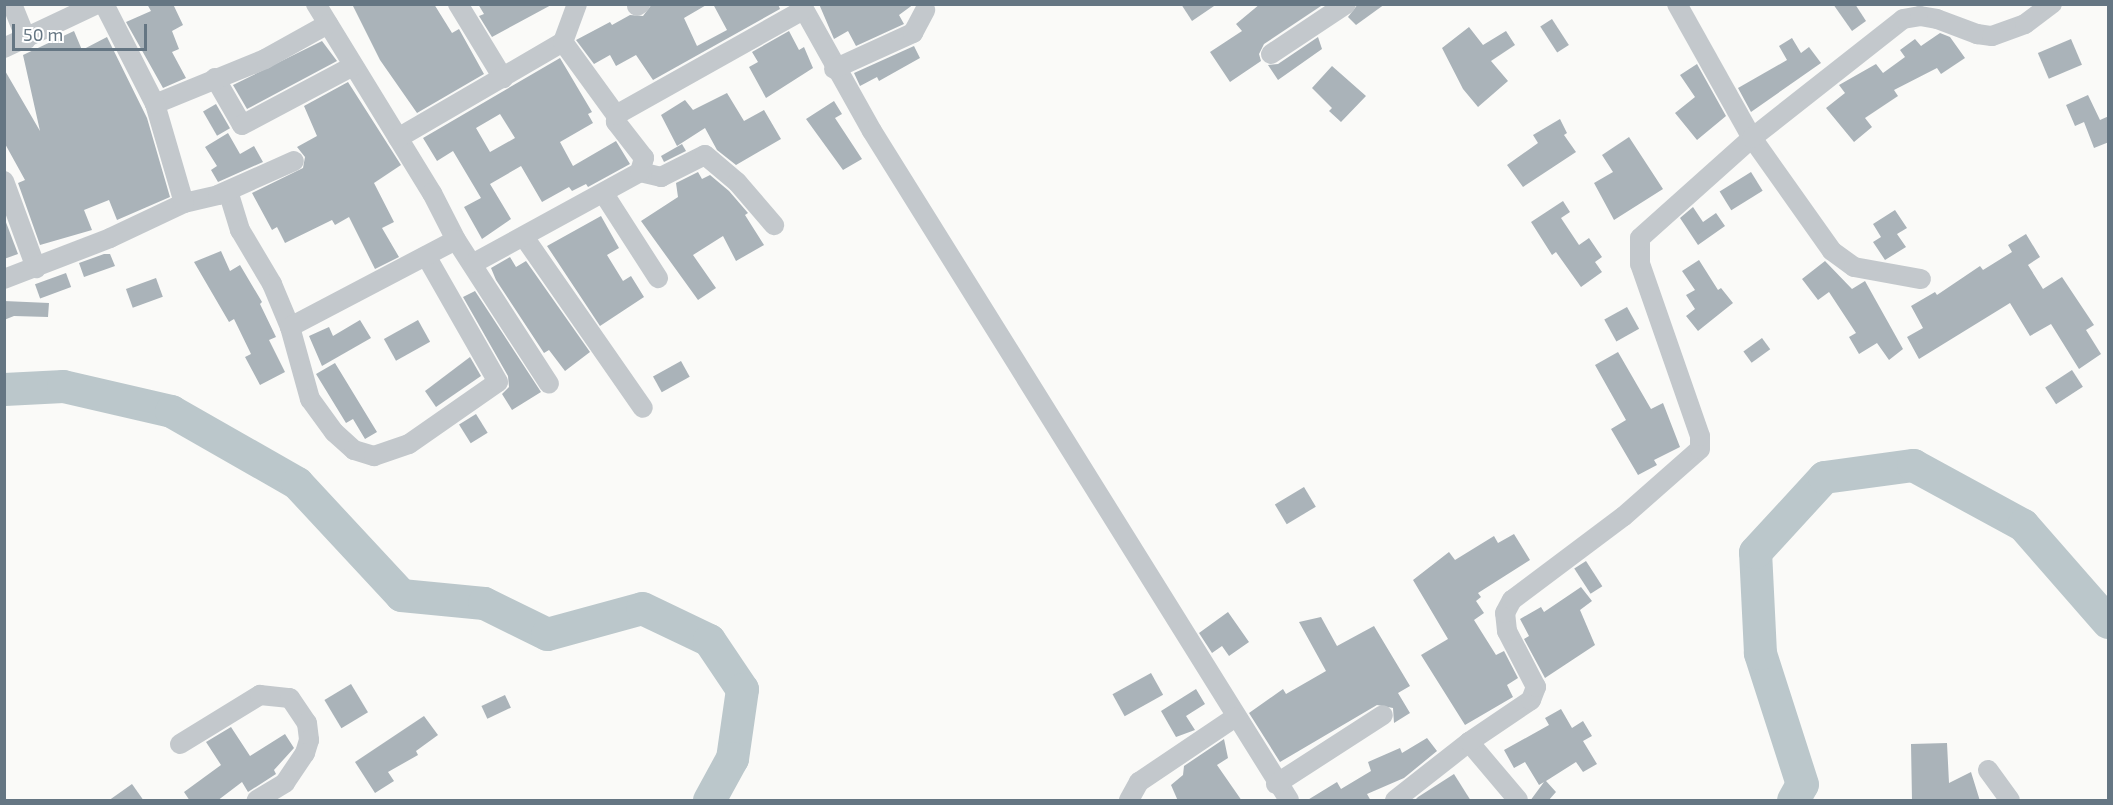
<!DOCTYPE html>
<html>
<head>
<meta charset="utf-8">
<style>
  body { margin:0 }
  #map { position:relative; width:2113px; height:805px; overflow:hidden; background:#fafaf8; font-family:"Exo 2",sans-serif }
  div>[style] { position:absolute }
  [style*='--x'] { left:calc(var(--x)*1px); top:calc(var(--y)*1px); width:calc(var(--w)*1px); rotate:calc(var(--a)*1deg) }
  .river>* { height:33px; margin:-16.5px; padding:0 16.5px; transform-origin:16.5px; border-radius:16.5px; background:#bbc7cb }
  .building>* { inset:0; background:#aab3b9; transform-origin:0 0 }
  .street>* { height:20px; margin:-10px; padding:0 10px; transform-origin:10px; border-radius:10px; background:#c3c8cc }
  span { translate:-50% -50%; white-space:nowrap; text-align:center; line-height:1.15; -webkit-text-stroke:6px #fff; paint-order:stroke }
  .frame { position:absolute; inset:0; border:6px solid #657683; pointer-events:none }
  .scale { position:absolute; left:12px; top:24px; width:135px; height:27px; box-sizing:border-box; border:3px solid #657683; border-top:0; padding-left:8px; font-size:18px; line-height:21px; white-space:nowrap; color:#657683; -webkit-text-stroke:4px #fff; paint-order:stroke }
</style>
</head>
<body>
<div id="map">
  <div class="river">
    <i style="--x:4;--y:389;--w:59;--a:-2.9"></i>
    <i style="--x:63;--y:386;--w:111;--a:13"></i>
    <i style="--x:171;--y:411;--w:145;--a:29.7"></i>
    <i style="--x:297;--y:483;--w:153;--a:47.1"></i>
    <i style="--x:401;--y:595;--w:83;--a:5.5"></i>
    <i style="--x:484;--y:603;--w:70;--a:26.2"></i>
    <i style="--x:547;--y:634;--w:98;--a:-15.3"></i>
    <i style="--x:642;--y:608;--w:74;--a:25.5"></i>
    <i style="--x:709;--y:640;--w:59;--a:56"></i>
    <i style="--x:742;--y:689;--w:70;--a:98.2"></i>
    <i style="--x:732;--y:758;--w:48;--a:118.7"></i>
    <i style="--x:1793;--y:800;--w:18;--a:-61"></i>
    <i style="--x:1802;--y:784;--w:138;--a:-107.8"></i>
    <i style="--x:1760;--y:653;--w:101;--a:-92.8"></i>
    <i style="--x:1755;--y:552;--w:102;--a:-47.4"></i>
    <i style="--x:1824;--y:477;--w:90;--a:-7.7"></i>
    <i style="--x:1913;--y:465;--w:125;--a:28.6"></i>
    <i style="--x:2023;--y:525;--w:129;--a:48.8"></i>
  </div>
  <div class="building">
    <i style="clip-path:polygon(147px 4px,173px 4px,183px 25px,172px 31px,179px 49px,172px 52px,186px 78px,163px 88px,126px 22px,151px 11px)"></i>
    <i style="clip-path:polygon(352px 4px,434px 4px,452px 33px,459px 29px,484px 74px,417px 113px,380px 60px)"></i>
    <i style="clip-path:polygon(478px 4px,553px 4px,492px 37px,479px 16px,484px 14px)"></i>
    <i style="clip-path:polygon(652px 4px,708px 4px,684px 18px,697px 46px,727px 30px,713px 4px,778px 4px,780px 9px,653px 80px,636px 55px,616px 66px,610px 55px,594px 64px,576px 40px,610px 22px,612px 25px,630px 15px,643px 16px)"></i>
    <i style="clip-path:polygon(819px 4px,914px 4px,899px 15px,904px 24px,856px 46px,848px 31px,834px 39px)"></i>
    <i style="clip-path:polygon(1181px 4px,1217px 4px,1192px 21px)"></i>
    <i style="clip-path:polygon(1260px 4px,1324px 4px,1264px 44px,1259px 54px,1261px 61px,1230px 82px,1210px 52px,1242px 31px,1236px 24px)"></i>
    <i style="clip-path:polygon(1358px 4px,1385px 4px,1356px 25px,1348px 17px)"></i>
    <i style="clip-path:polygon(1833px 4px,1855px 4px,1866px 21px,1852px 31px)"></i>
    <i style="left:1552px;top:19px;width:31px;height:14px;rotate:57deg"></i>
    <i style="clip-path:polygon(1469px 27px,1483px 45px,1506px 31px,1515px 45px,1491px 61px,1508px 81px,1478px 107px,1463px 89px,1442px 48px)"></i>
    <i style="clip-path:polygon(74px 31px,82px 50px,107px 37px,147px 118px,170px 197px,117px 220px,109px 200px,84px 210px,92px 230px,40px 245px,18px 183px,25px 180px,4px 142px,4px 69px,40px 131px,23px 55px)"></i>
    <i style="clip-path:polygon(789px 31px,799px 50px,804px 47px,813px 68px,766px 98px,749px 67px,758px 62px,752px 52px)"></i>
    <i style="clip-path:polygon(1940px 33px,1950px 37px,1965px 58px,1941px 74px,1937px 68px,1894px 90px,1898px 96px,1865px 118px,1872px 127px,1854px 142px,1826px 108px,1845px 93px,1839px 85px,1876px 64px,1883px 73px,1905px 57px,1900px 50px,1915px 39px,1921px 46px)"></i>
    <i style="clip-path:polygon(1318px 37px,1322px 49px,1278px 80px,1268px 65px,1278px 64px)"></i>
    <i style="clip-path:polygon(1792px 38px,1801px 53px,1809px 47px,1821px 63px,1751px 112px,1738px 88px,1787px 60px,1779px 46px)"></i>
    <i style="left:2071px;top:39px;width:28px;height:36px;rotate:67deg"></i>
    <i style="clip-path:polygon(322px 41px,337px 61px,247px 109px,233px 85px)"></i>
    <i style="clip-path:polygon(914px 46px,920px 58px,879px 81px,877px 77px,860px 86px,854px 73px)"></i>
    <i style="clip-path:polygon(evenodd,560px 58px,592px 112px,588px 114px,593px 123px,560px 142px,573px 166px,616px 141px,630px 164px,588px 187px,586px 184px,572px 191px,569px 187px,542px 202px,521px 166px,490px 184px,511px 219px,482px 239px,464px 207px,481px 198px,453px 151px,437px 161px,423px 138px,560px 58px,500px 114px,515px 138px,490px 152px,476px 128px,500px 114px)"></i>
    <i style="clip-path:polygon(1697px 64px,1726px 116px,1697px 140px,1675px 113px,1695px 97px,1680px 75px)"></i>
    <i style="clip-path:polygon(1332px 66px,1366px 96px,1341px 122px,1329px 111px,1332px 108px,1312px 88px)"></i>
    <i style="clip-path:polygon(348px 82px,401px 165px,374px 183px,394px 222px,382px 228px,399px 257px,375px 269px,349px 217px,335px 225px,332px 220px,285px 243px,277px 227px,272px 230px,252px 193px,303px 168px,305px 157px,297px 147px,317px 136px,304px 106px)"></i>
    <i style="clip-path:polygon(727px 93px,744px 121px,764px 110px,781px 139px,736px 165px,717px 150px,705px 128px,677px 146px,661px 115px,685px 100px,693px 110px)"></i>
    <i style="clip-path:polygon(2088px 95px,2100px 120px,2109px 116px,2109px 142px,2094px 148px,2084px 122px,2075px 126px,2066px 105px)"></i>
    <i style="clip-path:polygon(834px 101px,842px 114px,835px 118px,862px 159px,843px 170px,806px 119px)"></i>
    <i style="left:216px;top:104px;width:28px;height:15px;rotate:60deg"></i>
    <i style="clip-path:polygon(1560px 119px,1567px 133px,1564px 135px,1576px 152px,1523px 187px,1507px 165px,1538px 143px,1533px 135px)"></i>
    <i style="clip-path:polygon(228px 133px,240px 154px,254px 146px,263px 162px,218px 182px,211px 170px,217px 166px,205px 147px)"></i>
    <i style="clip-path:polygon(1629px 137px,1663px 189px,1614px 220px,1594px 183px,1613px 172px,1602px 155px)"></i>
    <i style="clip-path:polygon(682px 144px,686px 151px,664px 162px,661px 156px)"></i>
    <i style="clip-path:polygon(698px 172px,702px 179px,710px 175px,729px 191px,748px 213px,745px 215px,764px 245px,736px 261px,723px 236px,693px 255px,716px 288px,698px 300px,641px 221px,678px 197px,676px 183px)"></i>
    <i style="left:1751px;top:172px;width:22px;height:37px;rotate:58deg"></i>
    <i style="clip-path:polygon(1563px 201px,1570px 212px,1561px 218px,1579px 245px,1589px 238px,1602px 257px,1595px 262px,1602px 272px,1581px 287px,1556px 252px,1552px 255px,1531px 222px)"></i>
    <i style="clip-path:polygon(1693px 207px,1703px 222px,1716px 213px,1725px 226px,1698px 245px,1680px 218px)"></i>
    <i style="clip-path:polygon(1895px 210px,1907px 228px,1897px 234px,1906px 247px,1885px 260px,1873px 242px,1881px 237px,1873px 224px)"></i>
    <i style="clip-path:polygon(601px 216px,619px 248px,607px 255px,623px 281px,631px 276px,644px 297px,600px 326px,547px 246px)"></i>
    <i style="clip-path:polygon(4px 217px,18px 254px,4px 259px)"></i>
    <i style="clip-path:polygon(2026px 234px,2040px 257px,2028px 265px,2043px 289px,2062px 277px,2094px 325px,2086px 330px,2101px 354px,2079px 369px,2051px 324px,2030px 336px,2010px 303px,1919px 359px,1907px 337px,1923px 328px,1911px 306px,1935px 292px,1937px 295px,1980px 266px,1983px 270px,2012px 252px,2008px 245px)"></i>
    <i style="clip-path:polygon(221px 251px,230px 271px,240px 265px,262px 302px,260px 304px,276px 337px,269px 340px,285px 372px,260px 385px,245px 357px,251px 354px,234px 319px,229px 322px,194px 262px)"></i>
    <i style="clip-path:polygon(104px 254px,110px 254px,115px 266px,84px 277px,79px 263px)"></i>
    <i style="clip-path:polygon(510px 257px,516px 267px,526px 261px,590px 352px,565px 371px,549px 350px,544px 353px,496px 280px,491px 268px)"></i>
    <i style="clip-path:polygon(1699px 260px,1718px 290px,1721px 288px,1733px 303px,1698px 331px,1686px 316px,1695px 309px,1686px 295px,1695px 290px,1682px 271px)"></i>
    <i style="clip-path:polygon(1825px 261px,1852px 289px,1865px 281px,1903px 349px,1889px 360px,1877px 343px,1859px 354px,1849px 337px,1856px 333px,1829px 292px,1818px 300px,1802px 279px)"></i>
    <i style="left:66px;top:273px;width:15px;height:33px;rotate:70deg"></i>
    <i style="left:156px;top:278px;width:20px;height:32px;rotate:70deg"></i>
    <i style="clip-path:polygon(475px 291px,541px 392px,512px 410px,502px 394px,509px 387px,508px 376px,463px 297px)"></i>
    <i style="clip-path:polygon(4px 301px,49px 303px,48px 317px,14px 316px,4px 320px)"></i>
    <i style="left:1627px;top:307px;width:25px;height:26px;rotate:61deg"></i>
    <i style="clip-path:polygon(360px 320px,371px 338px,322px 366px,309px 336px,329px 327px,333px 336px)"></i>
    <i style="left:418px;top:320px;width:25px;height:39px;rotate:61deg"></i>
    <i style="left:1762px;top:338px;width:14px;height:23px;rotate:54deg"></i>
    <i style="clip-path:polygon(1618px 352px,1651px 409px,1663px 403px,1680px 447px,1654px 460px,1657px 465px,1638px 475px,1611px 429px,1626px 420px,1595px 365px)"></i>
    <i style="clip-path:polygon(470px 357px,481px 376px,436px 407px,425px 391px)"></i>
    <i style="left:681px;top:361px;width:18px;height:32px;rotate:61deg"></i>
    <i style="clip-path:polygon(335px 363px,377px 432px,365px 439px,353px 419px,346px 423px,316px 374px)"></i>
    <i style="left:2072px;top:370px;width:20px;height:32px;rotate:57deg"></i>
    <i style="left:476px;top:414px;width:22px;height:20px;rotate:58deg"></i>
    <i style="left:1304px;top:487px;width:23px;height:34px;rotate:59deg"></i>
    <i style="clip-path:polygon(1514px 534px,1530px 560px,1478px 593px,1481px 597px,1476px 601px,1484px 613px,1474px 620px,1496px 655px,1504px 651px,1518px 678px,1507px 685px,1513px 697px,1465px 725px,1421px 655px,1448px 639px,1413px 580px,1449px 552px,1455px 560px,1494px 536px,1498px 543px)"></i>
    <i style="left:1586px;top:561px;width:30px;height:14px;rotate:57deg"></i>
    <i style="clip-path:polygon(1581px 587px,1592px 601px,1580px 610px,1595px 645px,1545px 678px,1524px 639px,1529px 636px,1520px 619px,1541px 607px,1544px 612px)"></i>
    <i style="clip-path:polygon(1228px 612px,1249px 642px,1229px 656px,1222px 646px,1212px 653px,1199px 633px)"></i>
    <i style="clip-path:polygon(1321px 617px,1337px 646px,1374px 626px,1410px 686px,1398px 693px,1410px 713px,1394px 723px,1393px 708px,1377px 705px,1280px 762px,1249px 713px,1283px 689px,1286px 694px,1326px 671px,1299px 622px)"></i>
    <i style="left:1151px;top:673px;width:25px;height:44px;rotate:61deg"></i>
    <i style="left:351px;top:684px;width:33px;height:31px;rotate:59deg"></i>
    <i style="clip-path:polygon(1196px 689px,1205px 704px,1186px 716px,1195px 730px,1176px 737px,1161px 711px)"></i>
    <i style="left:505px;top:695px;width:14px;height:26px;rotate:65deg"></i>
    <i style="clip-path:polygon(1561px 709px,1572px 728px,1583px 721px,1592px 736px,1583px 741px,1597px 764px,1583px 772px,1576px 762px,1546px 781px,1556px 792px,1548px 801px,1530px 801px,1544px 782px,1539px 785px,1525px 762px,1514px 768px,1504px 750px,1549px 725px,1545px 718px)"></i>
    <i style="clip-path:polygon(424px 716px,438px 735px,416px 751px,418px 755px,388px 772px,394px 781px,375px 793px,355px 762px)"></i>
    <i style="clip-path:polygon(231px 727px,250px 756px,285px 734px,294px 748px,274px 770px,276px 774px,248px 792px,242px 782px,217px 801px,190px 801px,184px 792px,221px 765px,206px 742px)"></i>
    <i style="clip-path:polygon(1427px 738px,1437px 751px,1404px 778px,1367px 794px,1371px 801px,1306px 801px,1337px 782px,1341px 789px,1371px 771px,1368px 762px,1400px 748px,1402px 753px)"></i>
    <i style="clip-path:polygon(1224px 739px,1228px 758px,1217px 765px,1242px 801px,1178px 801px,1171px 785px,1183px 775px,1184px 766px)"></i>
    <i style="clip-path:polygon(1947px 743px,1949px 783px,1971px 772px,1980px 801px,1912px 801px,1911px 744px)"></i>
    <i style="clip-path:polygon(1454px 774px,1471px 801px,1414px 801px,1418px 797px)"></i>
    <i style="clip-path:polygon(132px 784px,144px 801px,108px 801px)"></i>
  </div>
  <div class="street">
    <i style="--x:12;--y:4;--w:38;--a:68"></i>
    <i style="--x:316;--y:4;--w:222;--a:58.5"></i>
    <i style="--x:432;--y:193;--w:53;--a:62.9"></i>
    <i style="--x:456;--y:240;--w:171;--a:57.1"></i>
    <i style="--x:458;--y:4;--w:87;--a:58.7"></i>
    <i style="--x:801;--y:4;--w:145;--a:60.8"></i>
    <i style="--x:872;--y:131;--w:788;--a:58.06"></i>
    <i style="--x:1677;--y:4;--w:154;--a:60.8"></i>
    <i style="--x:1752;--y:138;--w:138;--a:54.7"></i>
    <i style="--x:1832;--y:251;--w:27;--a:36"></i>
    <i style="--x:1854;--y:267;--w:68;--a:10.2"></i>
    <i style="--x:637;--y:6;--w:4;--a:-34"></i>
    <i style="--x:563;--y:42;--w:90;--a:54"></i>
    <i style="--x:4;--y:48;--w:103;--a:-25.3"></i>
    <i style="--x:1271;--y:54;--w:90;--a:-33.7"></i>
    <i style="--x:834;--y:69;--w:87;--a:-24.5"></i>
    <i style="--x:913;--y:33;--w:26;--a:-62"></i>
    <i style="--x:215;--y:78;--w:54;--a:60.1"></i>
    <i style="--x:242;--y:125;--w:126;--a:-28"></i>
    <i style="--x:155;--y:104;--w:119;--a:-22.2"></i>
    <i style="--x:265;--y:59;--w:72;--a:-29.1"></i>
    <i style="--x:398;--y:138;--w:191;--a:-30.2"></i>
    <i style="--x:563;--y:42;--w:40;--a:-69.8"></i>
    <i style="--x:640;--y:172;--w:22;--a:13"></i>
    <i style="--x:661;--y:177;--w:49;--a:-26.6"></i>
    <i style="--x:705;--y:155;--w:42;--a:40.2"></i>
    <i style="--x:737;--y:182;--w:57;--a:49.3"></i>
    <i style="--x:4;--y:181;--w:93;--a:69.8"></i>
    <i style="--x:228;--y:191;--w:41;--a:72.9"></i>
    <i style="--x:240;--y:230;--w:63;--a:59.3"></i>
    <i style="--x:272;--y:284;--w:47;--a:67.3"></i>
    <i style="--x:290;--y:327;--w:75;--a:74.5"></i>
    <i style="--x:310;--y:399;--w:41;--a:54"></i>
    <i style="--x:334;--y:432;--w:27;--a:42"></i>
    <i style="--x:354;--y:450;--w:21;--a:17"></i>
    <i style="--x:374;--y:456;--w:37;--a:-19"></i>
    <i style="--x:409;--y:444;--w:108;--a:-34.9"></i>
    <i style="--x:498;--y:382;--w:145;--a:-119.7"></i>
    <i style="--x:604;--y:194;--w:100;--a:57.3"></i>
    <i style="--x:184;--y:203;--w:35;--a:-13"></i>
    <i style="--x:218;--y:195;--w:83;--a:-24.1"></i>
    <i style="--x:524;--y:237;--w:208;--a:55.2"></i>
    <i style="--x:474;--y:263;--w:189;--a:-28.7"></i>
    <i style="--x:640;--y:172;--w:15;--a:-74"></i>
    <i style="--x:644;--y:158;--w:46;--a:-127.9"></i>
    <i style="--x:616;--y:122;--w:7;--a:-90"></i>
    <i style="--x:616;--y:115;--w:214;--a:-29.3"></i>
    <i style="--x:4;--y:279;--w:114;--a:-21.1"></i>
    <i style="--x:110;--y:238;--w:82;--a:-25.3"></i>
    <i style="--x:184;--y:203;--w:103;--a:-106.3"></i>
    <i style="--x:155;--y:104;--w:112;--a:-117"></i>
    <i style="--x:290;--y:327;--w:187;--a:-27.7"></i>
    <i style="--x:1469;--y:742;--w:76;--a:49.8"></i>
    <i style="--x:180;--y:744;--w:94;--a:-31.5"></i>
    <i style="--x:260;--y:695;--w:30;--a:6"></i>
    <i style="--x:290;--y:698;--w:30;--a:56"></i>
    <i style="--x:307;--y:723;--w:17;--a:83"></i>
    <i style="--x:309;--y:740;--w:14;--a:107"></i>
    <i style="--x:305;--y:753;--w:36;--a:124"></i>
    <i style="--x:285;--y:783;--w:33;--a:149"></i>
    <i style="--x:1988;--y:770;--w:37;--a:54"></i>
    <i style="--x:1276;--y:784;--w:127;--a:-32.8"></i>
    <i style="--x:1129;--y:800;--w:21;--a:-61"></i>
    <i style="--x:1139;--y:782;--w:115;--a:-34"></i>
    <i style="--x:1395;--y:800;--w:94;--a:-38.1"></i>
    <i style="--x:1469;--y:742;--w:75;--a:-34.1"></i>
    <i style="--x:1531;--y:700;--w:14;--a:-69"></i>
    <i style="--x:1536;--y:687;--w:63;--a:-117.4"></i>
    <i style="--x:1507;--y:631;--w:18;--a:-96"></i>
    <i style="--x:1505;--y:613;--w:15;--a:-62"></i>
    <i style="--x:1512;--y:600;--w:140;--a:-36.9"></i>
    <i style="--x:1624;--y:516;--w:101;--a:-41.4"></i>
    <i style="--x:1700;--y:449;--w:13;--a:-90"></i>
    <i style="--x:1700;--y:436;--w:182;--a:-109.2"></i>
    <i style="--x:1640;--y:264;--w:26;--a:-90"></i>
    <i style="--x:1640;--y:238;--w:150;--a:-41.8"></i>
    <i style="--x:1752;--y:138;--w:192;--a:-38.2"></i>
    <i style="--x:1903;--y:19;--w:17;--a:-10"></i>
    <i style="--x:1920;--y:16;--w:17;--a:10"></i>
    <i style="--x:1937;--y:19;--w:43;--a:20.6"></i>
    <i style="--x:1977;--y:34;--w:15;--a:8"></i>
    <i style="--x:1992;--y:36;--w:35;--a:-20"></i>
    <i style="--x:2025;--y:24;--w:34;--a:-37"></i>
  </div>
  <div class="frame"></div>
  <div class="scale">50 m</div>
</div>
</body>
</html>
